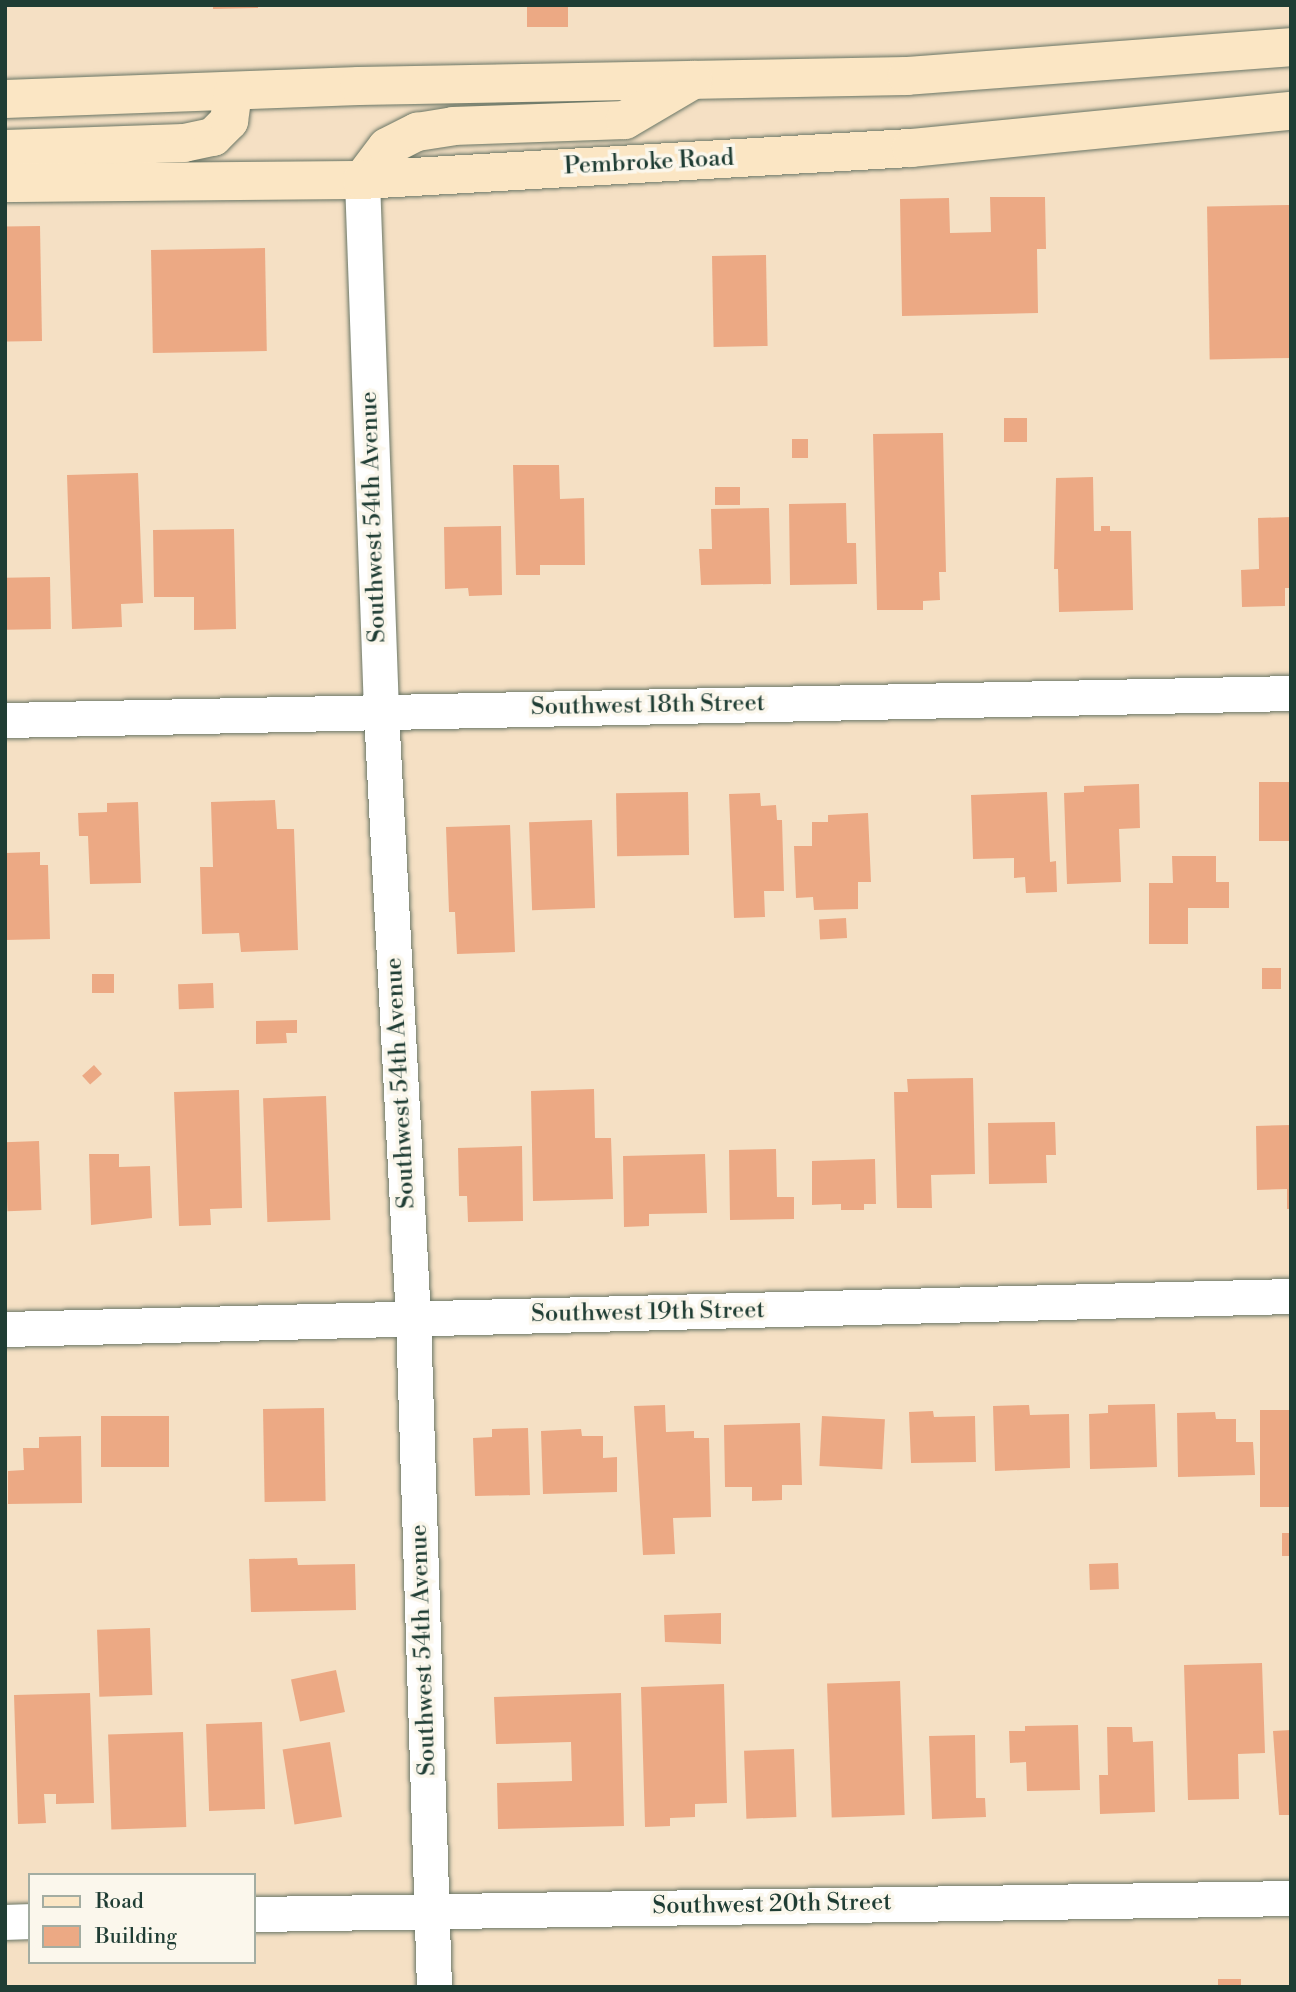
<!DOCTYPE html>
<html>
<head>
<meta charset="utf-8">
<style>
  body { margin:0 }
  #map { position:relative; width:1296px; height:1992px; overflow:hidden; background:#f5e0c4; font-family:"Libre Bodoni",serif }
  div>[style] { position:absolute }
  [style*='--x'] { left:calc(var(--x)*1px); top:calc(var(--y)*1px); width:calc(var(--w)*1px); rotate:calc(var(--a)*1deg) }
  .building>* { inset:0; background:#eca984; transform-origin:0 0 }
  .roads { filter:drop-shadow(0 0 2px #6a7666) drop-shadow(0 0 2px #6a7666) }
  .minor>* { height:35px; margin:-17.5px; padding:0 17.5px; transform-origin:17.5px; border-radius:17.5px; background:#fff }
  .secondary>* { height:38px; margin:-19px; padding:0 19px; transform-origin:19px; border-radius:19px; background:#fbe6c4 }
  span { translate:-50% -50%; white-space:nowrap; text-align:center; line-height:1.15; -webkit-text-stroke:7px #fbf7ec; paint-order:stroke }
  .street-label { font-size:24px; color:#1f3d34 }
  .frame { position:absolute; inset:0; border:7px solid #1f3d34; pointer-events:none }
  .legend { position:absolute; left:28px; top:1873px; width:228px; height:91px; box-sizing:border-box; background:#fbf7ec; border:2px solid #a3ada2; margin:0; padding:9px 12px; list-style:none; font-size:21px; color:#1f3d34 }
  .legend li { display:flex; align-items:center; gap:14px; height:35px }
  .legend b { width:35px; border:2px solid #a3ada2 }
</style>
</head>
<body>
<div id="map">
  <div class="building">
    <i style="clip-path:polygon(213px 5px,258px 5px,258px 8px,213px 9px)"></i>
    <i style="left:527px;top:5px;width:41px;height:22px"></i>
    <i style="clip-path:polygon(990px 197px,1045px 197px,1046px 249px,1037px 249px,1038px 313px,902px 316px,900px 199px,949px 198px,950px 233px,991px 232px)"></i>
    <i style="left:1289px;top:205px;width:153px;height:82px;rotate:89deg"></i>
    <i style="left:40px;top:226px;width:115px;height:35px;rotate:89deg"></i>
    <i style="left:265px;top:248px;width:103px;height:114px;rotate:89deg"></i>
    <i style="left:766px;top:255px;width:91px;height:54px;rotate:89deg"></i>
    <i style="left:1004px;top:418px;width:23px;height:24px"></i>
    <i style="clip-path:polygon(943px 433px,946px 572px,939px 572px,940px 600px,923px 601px,923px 610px,877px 610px,873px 434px)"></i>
    <i style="left:792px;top:439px;width:16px;height:19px"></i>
    <i style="clip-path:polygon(513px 465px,559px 465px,560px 499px,584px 498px,585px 565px,540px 565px,540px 575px,516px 575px)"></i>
    <i style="clip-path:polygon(138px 473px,143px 603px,121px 604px,122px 627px,72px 629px,67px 475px)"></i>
    <i style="clip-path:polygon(1093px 477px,1094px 531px,1101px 531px,1101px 526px,1110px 526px,1110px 531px,1131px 531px,1133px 610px,1059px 612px,1058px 569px,1054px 569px,1056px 478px)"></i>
    <i style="left:740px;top:487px;width:18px;height:25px;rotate:90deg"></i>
    <i style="clip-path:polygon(846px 503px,847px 543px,856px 543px,857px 584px,790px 585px,789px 504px)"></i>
    <i style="clip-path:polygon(769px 508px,771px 584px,701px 585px,699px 549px,712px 549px,711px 509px)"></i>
    <i style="clip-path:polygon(1291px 517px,1291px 588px,1285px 588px,1285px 606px,1242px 607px,1241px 570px,1259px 569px,1258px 518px)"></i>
    <i style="clip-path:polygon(501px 526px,502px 595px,469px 596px,468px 588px,445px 589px,444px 527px)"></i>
    <i style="clip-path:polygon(234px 529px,236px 629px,194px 630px,194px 597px,154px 597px,153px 530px)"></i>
    <i style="left:50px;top:577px;width:52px;height:45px;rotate:89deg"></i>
    <i style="left:1259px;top:782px;width:32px;height:59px"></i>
    <i style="clip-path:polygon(1139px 784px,1140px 828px,1119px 829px,1121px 882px,1067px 884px,1064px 793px,1084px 792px,1084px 786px)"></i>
    <i style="left:688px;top:792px;width:63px;height:72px;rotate:89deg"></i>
    <i style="clip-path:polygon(1047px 792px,1050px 862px,1056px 861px,1057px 892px,1026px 893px,1025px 877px,1014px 878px,1014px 858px,973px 859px,971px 795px)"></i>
    <i style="clip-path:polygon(760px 793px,761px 806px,776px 805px,777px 820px,782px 820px,784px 891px,764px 891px,765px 917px,734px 918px,729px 794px)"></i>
    <i style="clip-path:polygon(275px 800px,277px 829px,294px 829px,298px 950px,241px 952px,239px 933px,202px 934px,200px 867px,213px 867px,211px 802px)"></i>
    <i style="clip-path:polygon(138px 802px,141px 883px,90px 884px,88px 836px,79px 836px,78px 813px,107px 812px,107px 803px)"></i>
    <i style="clip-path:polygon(868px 813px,871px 882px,858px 882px,858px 909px,814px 910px,813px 897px,796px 898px,794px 846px,812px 846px,812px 822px,828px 822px,828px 815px)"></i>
    <i style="left:592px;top:820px;width:88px;height:63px;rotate:88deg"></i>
    <i style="clip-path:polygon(510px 825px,515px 952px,457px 954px,455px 912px,449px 912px,446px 827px)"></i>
    <i style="clip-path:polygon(40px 852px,40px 865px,48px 865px,50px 939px,5px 940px,5px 853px)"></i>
    <i style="clip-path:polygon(1172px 856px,1216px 856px,1216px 882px,1229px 882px,1229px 908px,1188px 908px,1188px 944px,1149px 944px,1149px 883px,1173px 883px)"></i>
    <i style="left:846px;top:918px;width:20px;height:27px;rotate:87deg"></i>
    <i style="left:1281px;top:968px;width:21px;height:19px;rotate:90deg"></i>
    <i style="left:92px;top:974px;width:22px;height:19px"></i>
    <i style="left:213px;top:983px;width:25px;height:35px;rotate:88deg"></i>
    <i style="clip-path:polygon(297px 1020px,297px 1033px,286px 1033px,287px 1043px,256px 1044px,256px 1021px)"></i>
    <i style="left:94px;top:1065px;width:12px;height:16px;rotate:48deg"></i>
    <i style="clip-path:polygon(973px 1078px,975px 1174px,931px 1175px,932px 1208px,897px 1208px,894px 1092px,908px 1092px,907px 1079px)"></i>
    <i style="clip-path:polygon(594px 1089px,595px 1138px,611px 1138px,613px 1199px,533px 1201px,531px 1091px)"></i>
    <i style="clip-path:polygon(239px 1090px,242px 1208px,210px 1209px,211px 1225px,179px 1226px,174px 1092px)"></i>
    <i style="left:326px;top:1096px;width:124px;height:63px;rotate:88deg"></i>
    <i style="clip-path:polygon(1055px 1122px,1056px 1155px,1046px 1155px,1047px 1183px,989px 1184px,988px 1123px)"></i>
    <i style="clip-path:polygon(1291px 1125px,1291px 1209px,1287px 1209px,1287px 1189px,1257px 1190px,1256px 1126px)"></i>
    <i style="left:39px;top:1141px;width:69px;height:34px;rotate:88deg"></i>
    <i style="clip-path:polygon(522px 1146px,523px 1221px,468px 1222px,467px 1196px,459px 1196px,458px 1148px)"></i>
    <i style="clip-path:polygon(776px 1149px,777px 1197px,794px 1197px,794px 1219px,730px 1220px,729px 1150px)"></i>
    <i style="clip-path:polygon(89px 1154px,119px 1154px,119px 1167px,150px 1166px,152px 1218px,91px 1225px)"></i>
    <i style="clip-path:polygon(705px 1154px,707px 1213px,649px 1214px,649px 1226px,624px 1227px,623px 1156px)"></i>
    <i style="clip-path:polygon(875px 1159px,876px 1204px,864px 1204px,864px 1210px,841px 1210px,841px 1204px,812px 1205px,812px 1161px)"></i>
    <i style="clip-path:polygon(1155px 1404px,1157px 1467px,1090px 1469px,1089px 1414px,1108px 1413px,1108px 1405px)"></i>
    <i style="clip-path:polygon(665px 1405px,666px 1432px,694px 1431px,694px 1438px,709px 1438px,711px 1517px,673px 1518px,675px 1554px,643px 1555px,634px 1406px)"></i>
    <i style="clip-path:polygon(1029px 1405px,1030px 1415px,1069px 1414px,1070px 1468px,995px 1471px,993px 1406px)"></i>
    <i style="left:324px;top:1408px;width:93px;height:61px;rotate:89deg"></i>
    <i style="left:1291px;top:1410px;width:97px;height:31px;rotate:90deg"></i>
    <i style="clip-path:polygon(933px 1411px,934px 1417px,975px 1416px,976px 1462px,911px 1463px,909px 1412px)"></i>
    <i style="clip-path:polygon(1215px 1412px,1216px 1419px,1236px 1419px,1236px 1442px,1253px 1442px,1255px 1475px,1178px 1477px,1177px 1413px)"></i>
    <i style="left:169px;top:1416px;width:51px;height:68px;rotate:90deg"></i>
    <i style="left:822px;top:1416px;width:63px;height:50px;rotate:3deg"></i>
    <i style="clip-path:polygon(800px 1423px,802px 1485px,782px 1485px,782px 1500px,752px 1501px,752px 1487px,725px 1487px,724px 1425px)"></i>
    <i style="clip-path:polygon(528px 1428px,530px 1495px,475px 1496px,473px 1438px,492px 1437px,492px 1429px)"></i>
    <i style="clip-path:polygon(581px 1429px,582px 1436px,603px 1436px,603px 1458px,617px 1457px,617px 1492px,543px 1494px,541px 1431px)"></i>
    <i style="clip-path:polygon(81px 1436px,82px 1503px,8px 1504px,8px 1471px,24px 1470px,23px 1448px,39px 1448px,39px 1437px)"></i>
    <i style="left:1291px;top:1533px;width:23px;height:9px;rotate:90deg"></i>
    <i style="clip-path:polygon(297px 1558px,298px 1565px,355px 1564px,356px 1610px,251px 1612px,249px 1559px)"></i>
    <i style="left:1118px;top:1563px;width:26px;height:29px;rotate:88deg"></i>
    <i style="clip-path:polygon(721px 1613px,721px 1644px,665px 1642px,664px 1615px)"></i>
    <i style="left:150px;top:1628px;width:67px;height:53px;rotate:88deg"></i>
    <i style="clip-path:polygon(1262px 1663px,1265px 1753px,1238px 1754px,1239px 1799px,1188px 1800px,1184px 1665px)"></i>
    <i style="left:336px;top:1670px;width:43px;height:46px;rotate:78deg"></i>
    <i style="left:900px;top:1681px;width:134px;height:73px;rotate:88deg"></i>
    <i style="clip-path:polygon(724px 1684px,727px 1803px,695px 1804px,695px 1817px,670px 1818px,670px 1826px,645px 1827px,641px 1687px)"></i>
    <i style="clip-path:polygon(90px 1693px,94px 1803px,56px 1804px,56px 1794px,44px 1794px,46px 1823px,18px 1824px,14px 1695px)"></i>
    <i style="clip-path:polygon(621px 1693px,624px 1826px,498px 1829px,497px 1783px,572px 1781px,571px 1742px,496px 1744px,494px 1697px)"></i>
    <i style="left:262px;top:1722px;width:87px;height:56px;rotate:88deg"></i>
    <i style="clip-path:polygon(1078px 1725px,1080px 1790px,1027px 1791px,1026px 1762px,1010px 1763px,1009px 1731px,1025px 1731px,1025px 1726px)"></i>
    <i style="clip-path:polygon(1107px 1727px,1132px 1727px,1133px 1742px,1153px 1741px,1155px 1812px,1100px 1814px,1099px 1775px,1108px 1775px)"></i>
    <i style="clip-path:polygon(1291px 1730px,1291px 1815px,1279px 1815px,1273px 1731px)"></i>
    <i style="left:183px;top:1732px;width:95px;height:75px;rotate:88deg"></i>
    <i style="clip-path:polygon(975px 1735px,976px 1798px,985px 1798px,986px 1817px,932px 1819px,929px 1736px)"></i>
    <i style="left:330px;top:1742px;width:76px;height:48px;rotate:81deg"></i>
    <i style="left:794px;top:1749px;width:68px;height:50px;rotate:88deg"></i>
    <i style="left:1218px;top:1979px;width:23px;height:8px"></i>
  </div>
  <div class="roads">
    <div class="minor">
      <i style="--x:362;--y:180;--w:532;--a:87.95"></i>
      <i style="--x:381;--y:712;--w:608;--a:86.98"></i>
      <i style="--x:413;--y:1319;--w:668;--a:88.2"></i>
      <i style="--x:5;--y:720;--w:1286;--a:-1.2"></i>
      <i style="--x:5;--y:1329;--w:1286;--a:-1.47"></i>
      <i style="--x:254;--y:1914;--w:1037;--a:-0.88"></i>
      <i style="--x:5;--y:1922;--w:25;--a:-2"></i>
    </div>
    <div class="secondary">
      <i style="--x:5;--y:99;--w:354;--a:-2.1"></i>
      <i style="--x:359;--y:86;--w:548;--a:-1.05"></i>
      <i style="--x:907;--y:76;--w:385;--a:-4.3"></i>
      <i style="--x:5;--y:149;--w:179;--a:-1.9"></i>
      <i style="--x:184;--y:143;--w:30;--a:-12"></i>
      <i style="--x:213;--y:137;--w:23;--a:-45"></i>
      <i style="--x:229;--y:121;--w:30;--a:-82"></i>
      <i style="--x:362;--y:180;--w:41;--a:-52.9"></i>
      <i style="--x:387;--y:147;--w:34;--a:-27"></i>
      <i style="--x:417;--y:132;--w:36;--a:-9"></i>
      <i style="--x:453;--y:126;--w:172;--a:-2"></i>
      <i style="--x:625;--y:120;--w:79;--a:-30.5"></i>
      <i style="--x:5;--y:183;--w:357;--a:-0.5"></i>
      <i style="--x:362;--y:180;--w:550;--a:-3.34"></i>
      <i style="--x:911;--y:148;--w:382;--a:-5.6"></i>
    </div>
  </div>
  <div class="street-label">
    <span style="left:649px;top:163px;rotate:-3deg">Pembroke Road</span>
    <span style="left:374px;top:517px;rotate:-92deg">Southwest 54th Avenue</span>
    <span style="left:648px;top:706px;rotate:-1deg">Southwest 18th Street</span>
    <span style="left:401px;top:1083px;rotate:-93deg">Southwest 54th Avenue</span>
    <span style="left:648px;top:1313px;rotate:-1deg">Southwest 19th Street</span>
    <span style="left:424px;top:1650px;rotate:-92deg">Southwest 54th Avenue</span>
    <span style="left:772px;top:1905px;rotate:-1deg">Southwest 20th Street</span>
  </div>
  <div class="frame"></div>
  <ul class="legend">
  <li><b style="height:9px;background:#fbe6c4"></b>Road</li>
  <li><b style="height:19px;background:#eca984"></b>Building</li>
  </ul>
</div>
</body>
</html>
